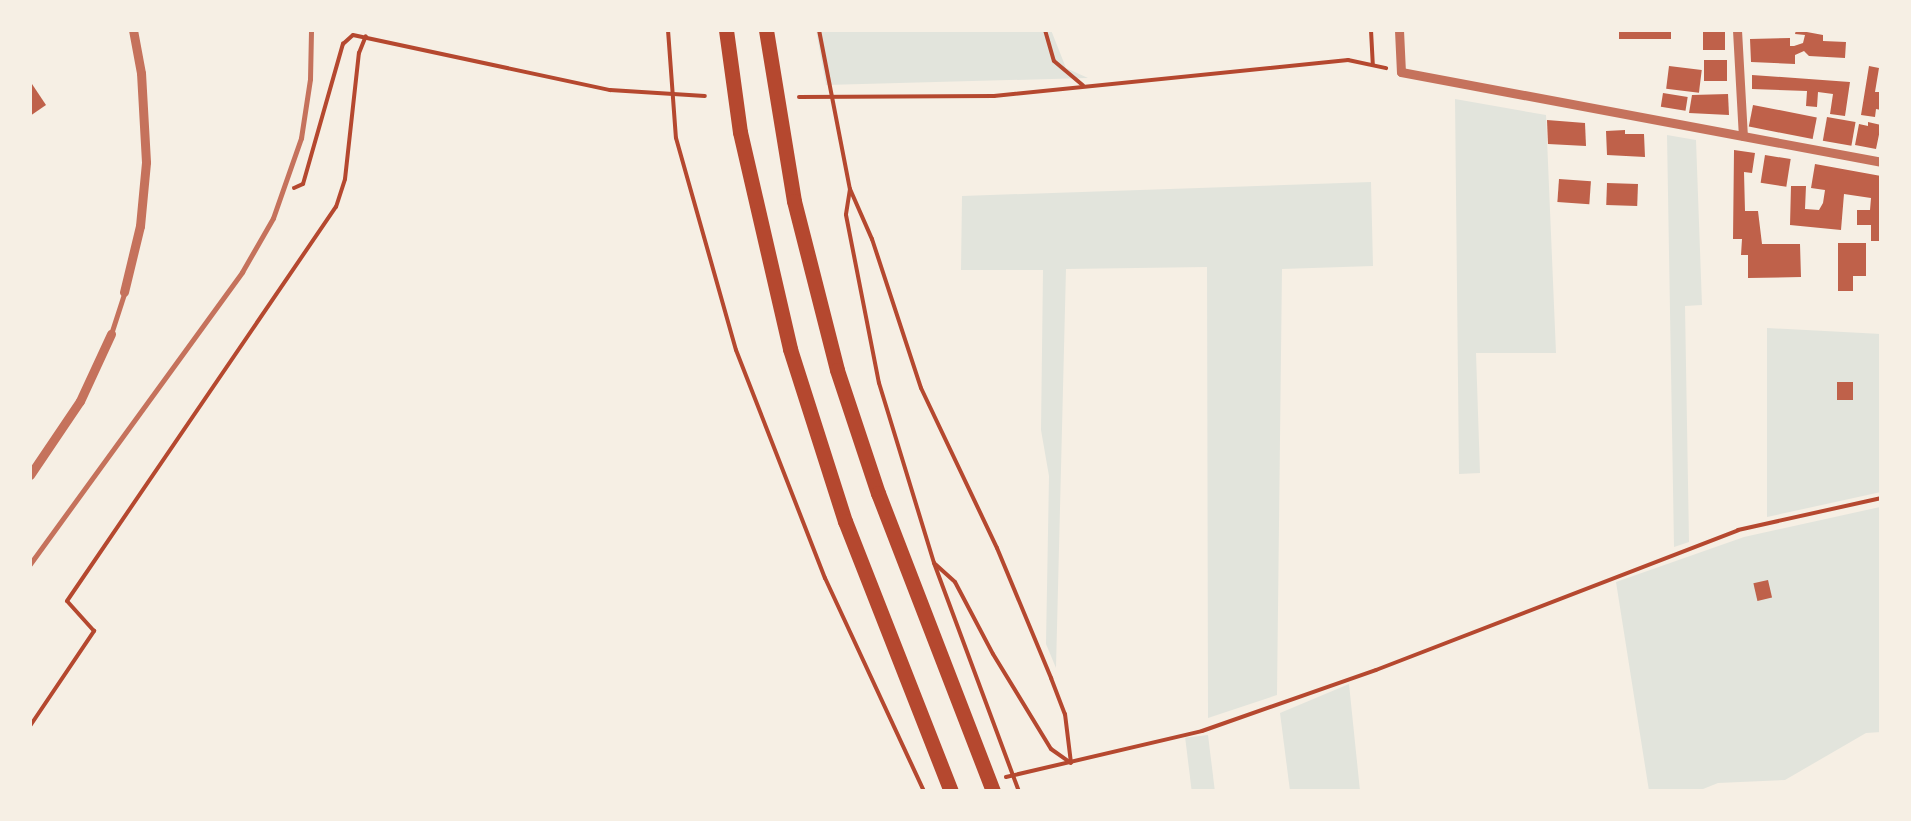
<!DOCTYPE html>
<html>
<head>
<meta charset="utf-8">
<style>
  body { margin:0 }
  #map { position:relative; width:1911px; height:821px; overflow:hidden; background:#f6efe4; font-family:"PT Serif",serif }
  div>[style] { position:absolute }
  [style*='--x'] { left:calc(var(--x)*1px); top:calc(var(--y)*1px); width:calc(var(--w)*1px); rotate:calc(var(--a)*1deg) }
  .green>* { inset:0; background:#e2e4dc; transform-origin:0 0 }
  .building>* { inset:0; background:#bf614a; transform-origin:0 0 }
  .path>* { height:4px; margin:-2px; padding:0 2px; transform-origin:2px; border-radius:2px; background:#b5482f }
  .service>* { height:5px; margin:-2.5px; padding:0 2.5px; transform-origin:2.5px; border-radius:2.5px; background:#c5725c }
  .minor>* { height:9px; margin:-4.5px; padding:0 4.5px; transform-origin:4.5px; border-radius:4.5px; background:#c5725c }
  .trunk>* { height:15px; margin:-7.5px; padding:0 7.5px; transform-origin:7.5px; border-radius:7.5px; background:#b5482f }
  span { translate:-50% -50%; white-space:nowrap; text-align:center; line-height:1.15; -webkit-text-stroke:9px #f6efe4; paint-order:stroke }
  .frame { position:absolute; inset:0; border:32px solid #f6efe4; pointer-events:none }
</style>
</head>
<body>
<div id="map">
  <div class="green">
    <i style="clip-path:polygon(816px 30px,1051px 30px,1066px 68px,1088px 78px,826px 85px)"></i>
    <i style="clip-path:polygon(1455px 99px,1546px 115px,1556px 353px,1476px 353px,1480px 473px,1459px 474px)"></i>
    <i style="clip-path:polygon(1667px 135px,1696px 140px,1702px 305px,1685px 306px,1689px 542px,1674px 547px)"></i>
    <i style="clip-path:polygon(1371px 182px,1373px 266px,1282px 269px,1277px 695px,1208px 718px,1207px 267px,1066px 269px,1056px 668px,1046px 644px,1049px 476px,1041px 430px,1043px 270px,961px 270px,962px 196px)"></i>
    <i style="clip-path:polygon(1767px 328px,1881px 334px,1881px 492px,1767px 517px)"></i>
    <i style="clip-path:polygon(1880px 507px,1881px 732px,1866px 733px,1785px 780px,1718px 783px,1698px 791px,1649px 791px,1616px 582px,1744px 537px)"></i>
    <i style="clip-path:polygon(1349px 684px,1360px 791px,1290px 791px,1280px 713px)"></i>
    <i style="left:1208px;top:735px;width:56px;height:23px;rotate:83deg"></i>
  </div>
  <div class="building">
    <i style="left:1619px;top:30px;width:52px;height:9px"></i>
    <i style="left:1703px;top:30px;width:22px;height:20px"></i>
    <i style="clip-path:polygon(1796px 30px,1823px 35px,1823px 41px,1846px 42px,1845px 58px,1809px 56px,1804px 51px,1795px 55px,1795px 64px,1751px 62px,1750px 39px,1790px 38px,1790px 46px,1794px 46px,1803px 43px,1805px 35px,1795px 34px)"></i>
    <i style="left:1704px;top:60px;width:23px;height:21px"></i>
    <i style="left:1669px;top:66px;width:33px;height:23px;rotate:7deg"></i>
    <i style="clip-path:polygon(1869px 66px,1879px 68px,1875px 92px,1879px 92px,1881px 110px,1876px 109px,1875px 117px,1861px 115px)"></i>
    <i style="clip-path:polygon(1752px 75px,1850px 82px,1845px 116px,1830px 114px,1833px 94px,1818px 92px,1817px 107px,1806px 106px,1807px 91px,1752px 89px)"></i>
    <i style="clip-path:polygon(30px 81px,46px 105px,30px 116px)"></i>
    <i style="left:1663px;top:93px;width:25px;height:14px;rotate:9deg"></i>
    <i style="clip-path:polygon(1728px 94px,1729px 115px,1689px 113px,1692px 95px)"></i>
    <i style="left:1753px;top:105px;width:65px;height:22px;rotate:11deg"></i>
    <i style="left:1827px;top:117px;width:29px;height:24px;rotate:10deg"></i>
    <i style="clip-path:polygon(1547px 120px,1585px 123px,1586px 146px,1548px 144px)"></i>
    <i style="clip-path:polygon(1868px 122px,1881px 125px,1876px 149px,1855px 145px,1859px 124px,1868px 126px)"></i>
    <i style="clip-path:polygon(1625px 130px,1625px 134px,1644px 134px,1645px 157px,1607px 155px,1606px 131px)"></i>
    <i style="clip-path:polygon(1734px 150px,1755px 153px,1752px 173px,1744px 172px,1745px 211px,1758px 211px,1762px 244px,1800px 244px,1801px 277px,1748px 278px,1748px 255px,1741px 255px,1742px 239px,1733px 239px)"></i>
    <i style="left:1765px;top:155px;width:26px;height:28px;rotate:9deg"></i>
    <i style="clip-path:polygon(1815px 164px,1881px 176px,1881px 241px,1871px 241px,1871px 225px,1857px 225px,1857px 210px,1870px 210px,1871px 198px,1844px 194px,1841px 230px,1790px 225px,1791px 186px,1806px 186px,1805px 209px,1819px 210px,1823px 203px,1825px 190px,1811px 188px)"></i>
    <i style="left:1559px;top:179px;width:32px;height:23px;rotate:4deg"></i>
    <i style="left:1607px;top:183px;width:31px;height:22px;rotate:2deg"></i>
    <i style="clip-path:polygon(1838px 243px,1866px 243px,1866px 276px,1853px 276px,1853px 291px,1838px 291px)"></i>
    <i style="left:1837px;top:382px;width:16px;height:18px"></i>
    <i style="left:1768px;top:580px;width:18px;height:15px;rotate:77deg"></i>
  </div>
  <div class="path">
    <i style="--x:668;--y:30;--w:108;--a:85.8"></i>
    <i style="--x:676;--y:138;--w:220;--a:74.2"></i>
    <i style="--x:736;--y:350;--w:245;--a:68.7"></i>
    <i style="--x:825;--y:578;--w:235;--a:65.1"></i>
    <i style="--x:819;--y:30;--w:162;--a:79"></i>
    <i style="--x:850;--y:189;--w:55;--a:66.3"></i>
    <i style="--x:872;--y:239;--w:157;--a:71.8"></i>
    <i style="--x:921;--y:388;--w:177;--a:64.6"></i>
    <i style="--x:997;--y:548;--w:141;--a:67.4"></i>
    <i style="--x:1051;--y:678;--w:39;--a:69"></i>
    <i style="--x:1065;--y:714;--w:49;--a:83"></i>
    <i style="--x:1045;--y:30;--w:32;--a:74"></i>
    <i style="--x:1054;--y:61;--w:38;--a:40"></i>
    <i style="--x:1371;--y:30;--w:34;--a:87"></i>
    <i style="--x:799;--y:97;--w:195;--a:-0.3"></i>
    <i style="--x:994;--y:96;--w:356;--a:-5.8"></i>
    <i style="--x:1348;--y:60;--w:39;--a:12"></i>
    <i style="--x:294;--y:188;--w:10;--a:-24"></i>
    <i style="--x:303;--y:184;--w:146;--a:-74.1"></i>
    <i style="--x:343;--y:44;--w:13;--a:-42"></i>
    <i style="--x:353;--y:35;--w:263;--a:12.1"></i>
    <i style="--x:610;--y:90;--w:95;--a:3.6"></i>
    <i style="--x:850;--y:189;--w:26;--a:99"></i>
    <i style="--x:846;--y:215;--w:171;--a:78.9"></i>
    <i style="--x:879;--y:383;--w:188;--a:73"></i>
    <i style="--x:934;--y:563;--w:243;--a:69.6"></i>
    <i style="--x:934;--y:563;--w:28;--a:42"></i>
    <i style="--x:955;--y:582;--w:81;--a:62.2"></i>
    <i style="--x:993;--y:654;--w:111;--a:58.6"></i>
    <i style="--x:1051;--y:749;--w:24;--a:35"></i>
    <i style="--x:30;--y:726;--w:115;--a:-56"></i>
    <i style="--x:94;--y:631;--w:40;--a:-132"></i>
    <i style="--x:67;--y:601;--w:477;--a:-55.7"></i>
    <i style="--x:336;--y:207;--w:29;--a:-72"></i>
    <i style="--x:345;--y:179;--w:127;--a:-83.7"></i>
    <i style="--x:359;--y:53;--w:18;--a:-68"></i>
    <i style="--x:1006;--y:777;--w:201;--a:-13.2"></i>
    <i style="--x:1202;--y:731;--w:184;--a:-19.3"></i>
    <i style="--x:1376;--y:670;--w:388;--a:-21.1"></i>
    <i style="--x:1738;--y:530;--w:147;--a:-12.6"></i>
  </div>
  <div class="service">
    <i style="--x:111;--y:334;--w:42;--a:-72"></i>
    <i style="--x:30;--y:564;--w:361;--a:-54"></i>
    <i style="--x:242;--y:272;--w:62;--a:-60.1"></i>
    <i style="--x:273;--y:218;--w:85;--a:-70.7"></i>
    <i style="--x:301;--y:138;--w:60;--a:-81.3"></i>
    <i style="--x:310;--y:79;--w:49;--a:-88.8"></i>
  </div>
  <div class="minor">
    <i style="--x:1399;--y:30;--w:42;--a:87.3"></i>
    <i style="--x:1401;--y:72;--w:488;--a:10.6"></i>
    <i style="--x:1737;--y:30;--w:106;--a:86.8"></i>
    <i style="--x:124;--y:292;--w:68;--a:-76.4"></i>
    <i style="--x:140;--y:226;--w:64;--a:-84.6"></i>
    <i style="--x:146;--y:162;--w:89;--a:-93.2"></i>
    <i style="--x:141;--y:73;--w:44;--a:-100.5"></i>
    <i style="--x:30;--y:475;--w:89;--a:-56"></i>
    <i style="--x:80;--y:401;--w:74;--a:-65.2"></i>
  </div>
  <div class="trunk">
    <i style="--x:726;--y:30;--w:103;--a:82.2"></i>
    <i style="--x:740;--y:132;--w:223;--a:77"></i>
    <i style="--x:790;--y:349;--w:181;--a:72.3"></i>
    <i style="--x:845;--y:521;--w:290;--a:68.6"></i>
    <i style="--x:766;--y:30;--w:173;--a:80.7"></i>
    <i style="--x:794;--y:201;--w:174;--a:75.7"></i>
    <i style="--x:837;--y:370;--w:130;--a:71.6"></i>
    <i style="--x:878;--y:493;--w:319;--a:68.9"></i>
  </div>
  <div class="frame"></div>
</div>
</body>
</html>
